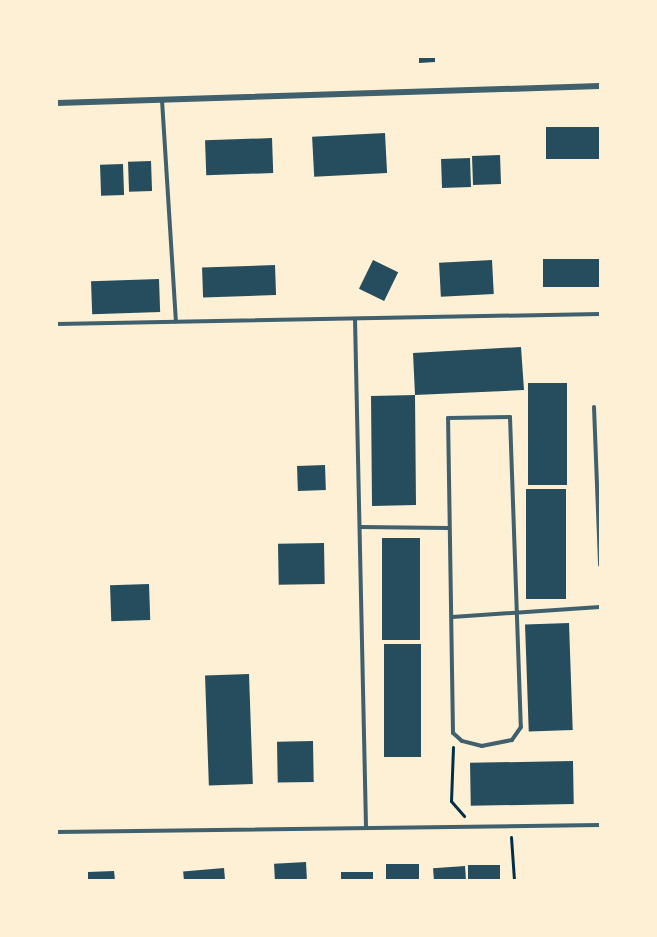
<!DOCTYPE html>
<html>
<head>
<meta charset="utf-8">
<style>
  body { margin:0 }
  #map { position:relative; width:657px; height:937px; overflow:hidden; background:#fdf0d5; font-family:"Alegreya Sans",sans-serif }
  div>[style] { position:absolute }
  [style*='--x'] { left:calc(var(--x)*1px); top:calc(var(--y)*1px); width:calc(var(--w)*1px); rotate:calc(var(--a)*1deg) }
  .building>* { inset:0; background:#264d5e; transform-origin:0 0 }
  .path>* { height:3px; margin:-1.5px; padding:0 1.5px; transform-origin:1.5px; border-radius:1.5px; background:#003049 }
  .service>* { height:4px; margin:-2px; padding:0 2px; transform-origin:2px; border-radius:2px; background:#3f606c }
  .minor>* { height:6px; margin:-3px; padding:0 3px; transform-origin:3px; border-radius:3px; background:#3f606c }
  span { translate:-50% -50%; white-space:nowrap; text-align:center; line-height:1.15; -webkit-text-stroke:6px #fdf0d5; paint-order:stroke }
  .frame { position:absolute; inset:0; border:58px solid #fdf0d5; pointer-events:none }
</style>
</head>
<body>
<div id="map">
  <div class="building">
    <i style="clip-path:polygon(419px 57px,435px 57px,435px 62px,419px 63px)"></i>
    <i style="left:600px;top:127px;width:32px;height:54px;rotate:90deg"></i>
    <i style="left:385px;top:133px;width:40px;height:73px;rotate:87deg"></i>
    <i style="left:272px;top:138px;width:35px;height:67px;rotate:88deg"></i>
    <i style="left:500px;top:155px;width:29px;height:28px;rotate:88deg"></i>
    <i style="left:470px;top:158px;width:29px;height:29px;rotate:88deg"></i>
    <i style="left:151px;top:161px;width:30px;height:23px;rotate:88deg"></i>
    <i style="left:123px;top:164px;width:31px;height:23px;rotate:88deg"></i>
    <i style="left:600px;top:259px;width:28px;height:57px;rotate:90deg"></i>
    <i style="left:373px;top:260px;width:28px;height:32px;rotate:26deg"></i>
    <i style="left:492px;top:260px;width:34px;height:53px;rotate:87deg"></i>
    <i style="left:275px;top:265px;width:30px;height:73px;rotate:88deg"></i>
    <i style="left:159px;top:279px;width:33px;height:68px;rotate:88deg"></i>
    <i style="clip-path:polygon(521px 347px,524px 390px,415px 395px,416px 505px,372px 506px,371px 396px,415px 395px,413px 353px)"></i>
    <i style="left:528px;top:383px;width:39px;height:102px"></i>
    <i style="left:325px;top:465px;width:25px;height:28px;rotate:88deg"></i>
    <i style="left:526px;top:489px;width:40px;height:110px"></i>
    <i style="left:382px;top:538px;width:38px;height:102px"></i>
    <i style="left:324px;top:543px;width:41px;height:46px;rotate:89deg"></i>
    <i style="left:149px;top:584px;width:36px;height:39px;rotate:88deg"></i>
    <i style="left:569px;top:623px;width:107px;height:44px;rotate:88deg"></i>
    <i style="left:384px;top:644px;width:37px;height:113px"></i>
    <i style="left:249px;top:674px;width:110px;height:44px;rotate:88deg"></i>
    <i style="left:313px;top:741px;width:41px;height:36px;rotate:89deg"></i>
    <i style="left:573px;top:761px;width:43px;height:103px;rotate:89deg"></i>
    <i style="left:306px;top:862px;width:18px;height:32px;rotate:87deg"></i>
    <i style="left:419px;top:864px;width:16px;height:33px;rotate:90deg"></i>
    <i style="left:500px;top:865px;width:15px;height:32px;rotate:90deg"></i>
    <i style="left:465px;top:866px;width:14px;height:32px;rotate:86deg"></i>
    <i style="left:224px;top:868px;width:12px;height:41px;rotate:85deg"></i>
    <i style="clip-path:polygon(114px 871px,115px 880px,88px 880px,88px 872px)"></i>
    <i style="left:373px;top:872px;width:8px;height:32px;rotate:90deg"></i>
  </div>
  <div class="path">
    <i style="--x:453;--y:747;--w:54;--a:92.1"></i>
    <i style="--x:451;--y:801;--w:20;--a:49"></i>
    <i style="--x:511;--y:837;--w:43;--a:86"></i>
  </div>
  <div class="service">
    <i style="--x:162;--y:100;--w:222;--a:86.4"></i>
    <i style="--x:355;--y:319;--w:508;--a:88.76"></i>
    <i style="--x:57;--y:324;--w:543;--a:-1.06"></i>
    <i style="--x:594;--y:407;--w:158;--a:87.8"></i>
    <i style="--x:510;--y:417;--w:310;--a:88"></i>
    <i style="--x:521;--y:727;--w:16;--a:125"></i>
    <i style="--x:512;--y:740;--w:31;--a:169"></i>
    <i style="--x:482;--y:746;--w:21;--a:-166"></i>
    <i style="--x:462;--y:741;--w:12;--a:-138"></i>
    <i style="--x:453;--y:733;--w:315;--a:-90.9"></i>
    <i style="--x:448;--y:418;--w:62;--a:-0.9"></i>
    <i style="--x:360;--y:527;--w:88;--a:0.7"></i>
    <i style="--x:452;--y:617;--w:148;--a:-3.9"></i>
    <i style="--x:57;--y:832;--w:543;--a:-0.74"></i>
  </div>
  <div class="minor">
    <i style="--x:57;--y:103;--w:543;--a:-1.79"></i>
  </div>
  <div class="frame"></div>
</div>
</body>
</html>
